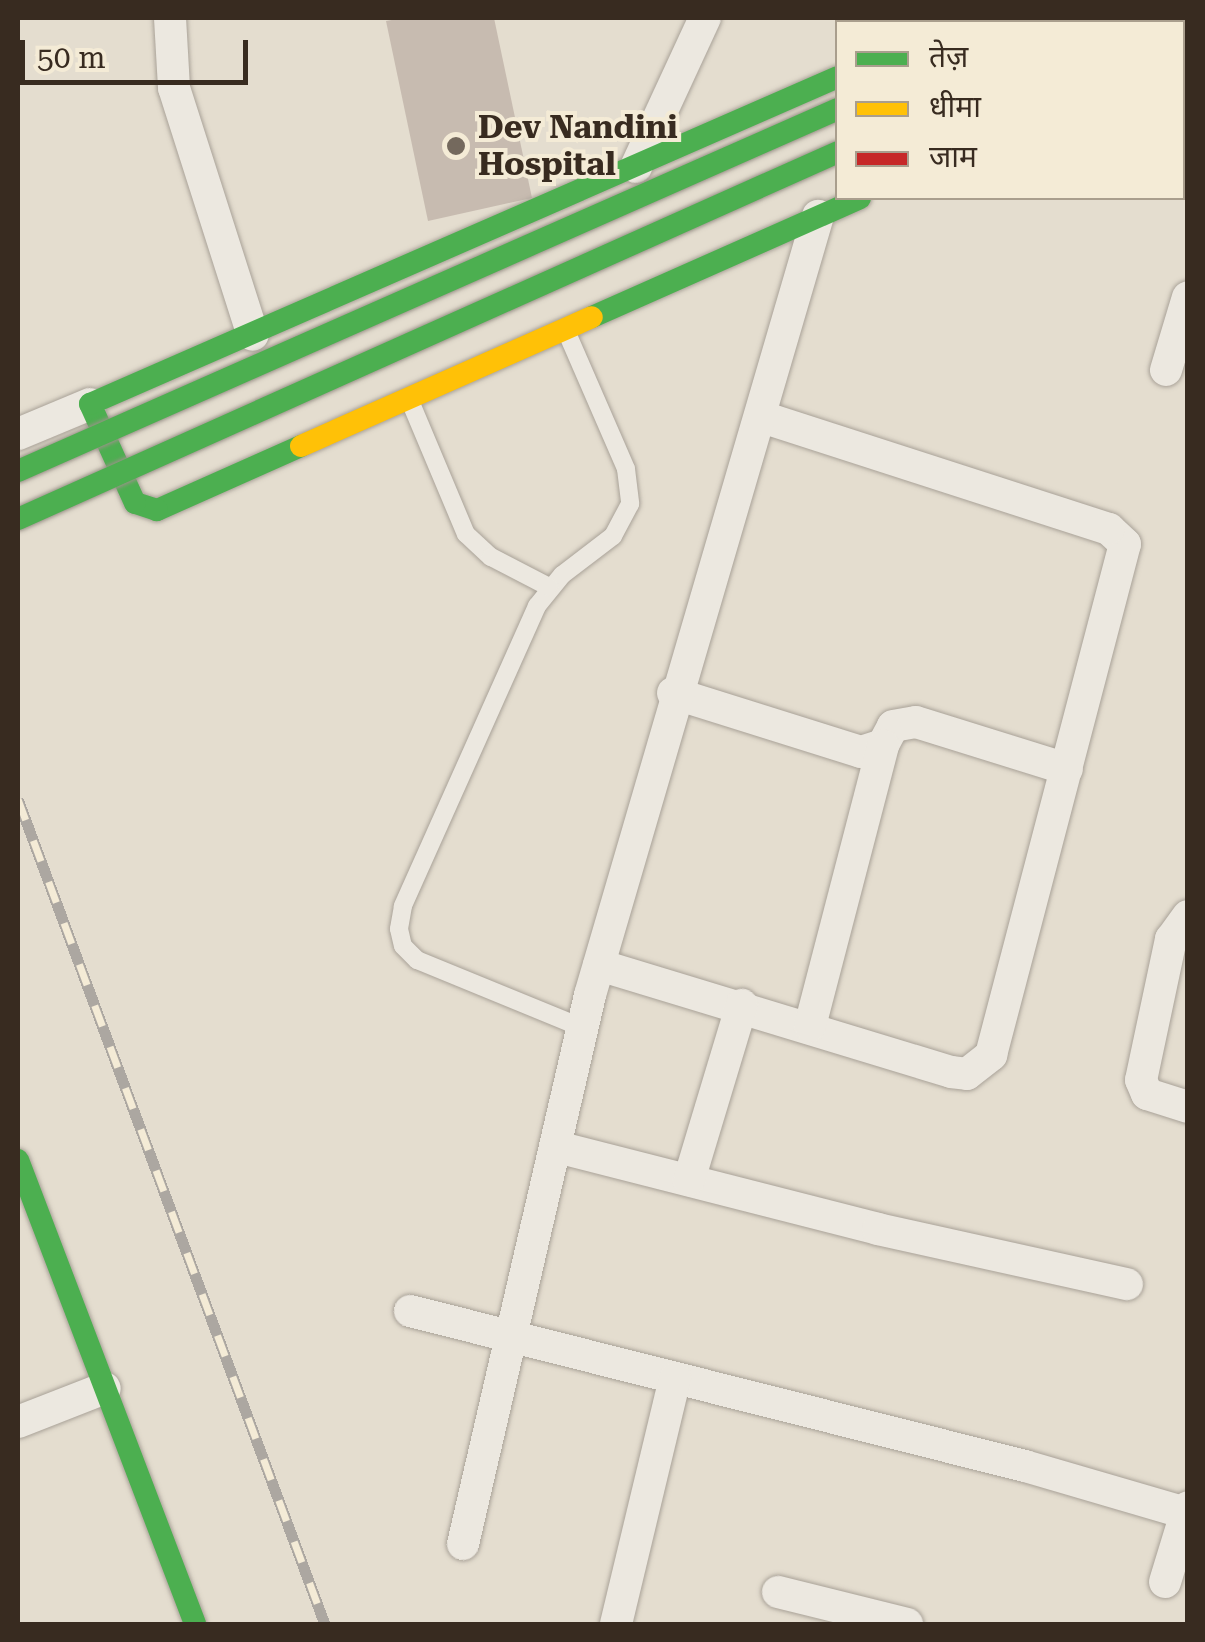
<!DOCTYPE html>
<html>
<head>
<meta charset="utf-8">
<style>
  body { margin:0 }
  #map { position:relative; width:1205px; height:1642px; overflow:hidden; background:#e4ddcf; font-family:"Roboto Serif","Noto Sans Devanagari",serif }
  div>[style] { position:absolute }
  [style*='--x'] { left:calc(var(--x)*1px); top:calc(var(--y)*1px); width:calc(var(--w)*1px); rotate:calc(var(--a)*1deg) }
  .building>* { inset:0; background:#c7bbb0 }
  .roads { filter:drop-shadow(0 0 2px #a9a298) drop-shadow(0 0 2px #a9a298) }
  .lane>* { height:18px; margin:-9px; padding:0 9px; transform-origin:9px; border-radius:9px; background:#ece8e0 }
  .street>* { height:32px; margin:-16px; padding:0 16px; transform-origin:16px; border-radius:16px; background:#ece8e0 }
  .fast>* { height:22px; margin:-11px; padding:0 11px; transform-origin:11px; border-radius:11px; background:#4caf50 }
  .slow>* { height:22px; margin:-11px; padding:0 11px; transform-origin:11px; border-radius:11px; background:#ffc107 }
  .jam>* { height:22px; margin:-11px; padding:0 11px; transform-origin:11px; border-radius:11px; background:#c62828 }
  .rail>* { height:11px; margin-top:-5.5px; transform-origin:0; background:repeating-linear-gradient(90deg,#f4ebd6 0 22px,#aca7a1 0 44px); box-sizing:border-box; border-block:2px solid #aca7a1 }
  .bridges { filter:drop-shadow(0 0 2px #999288) drop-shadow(0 0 2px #999288) }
  .fast-bridge>* { height:22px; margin:-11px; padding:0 11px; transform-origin:11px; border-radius:11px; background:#4caf50 }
  .dots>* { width:28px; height:28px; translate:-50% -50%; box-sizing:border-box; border:5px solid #f4ebd6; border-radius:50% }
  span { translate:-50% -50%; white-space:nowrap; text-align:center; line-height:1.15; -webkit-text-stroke:8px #f4ebd6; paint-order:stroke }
  .poi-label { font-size:32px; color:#382b20; font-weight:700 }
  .left { translate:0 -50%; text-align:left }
  .frame { position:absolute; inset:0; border:20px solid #382b20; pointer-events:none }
  .legend { position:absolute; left:835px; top:20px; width:350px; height:180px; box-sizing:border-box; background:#f4ebd6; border:2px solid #a99e8d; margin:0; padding:12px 18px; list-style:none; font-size:30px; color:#382b20 }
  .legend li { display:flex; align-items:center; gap:20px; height:50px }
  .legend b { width:50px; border:2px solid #a99e8d }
  .scale { position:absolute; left:20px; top:40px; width:228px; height:45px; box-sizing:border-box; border:5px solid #382b20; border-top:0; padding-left:12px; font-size:30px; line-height:35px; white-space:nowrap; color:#382b20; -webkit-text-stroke:8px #f4ebd6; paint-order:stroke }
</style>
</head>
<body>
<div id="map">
  <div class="building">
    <i style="clip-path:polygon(403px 18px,494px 18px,532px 198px,428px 221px,386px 21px)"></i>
  </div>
  <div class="roads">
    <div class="lane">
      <i style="--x:567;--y:333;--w:148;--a:66.5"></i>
      <i style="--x:626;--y:469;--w:35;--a:83"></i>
      <i style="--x:630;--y:504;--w:36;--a:118"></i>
      <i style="--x:613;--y:536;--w:64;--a:142.6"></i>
      <i style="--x:562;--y:575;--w:40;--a:129"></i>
      <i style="--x:537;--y:606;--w:329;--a:114.1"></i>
      <i style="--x:403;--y:906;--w:23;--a:100"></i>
      <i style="--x:399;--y:929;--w:17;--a:77"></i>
      <i style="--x:403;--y:946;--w:20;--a:45"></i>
      <i style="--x:417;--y:960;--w:179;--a:22.3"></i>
      <i style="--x:410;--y:401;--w:144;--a:67.2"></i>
      <i style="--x:466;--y:534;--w:34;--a:43"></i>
      <i style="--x:491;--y:557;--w:65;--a:27.3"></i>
    </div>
    <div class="street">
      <i style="--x:170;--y:18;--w:70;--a:86.7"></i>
      <i style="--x:174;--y:88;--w:259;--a:72.3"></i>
      <i style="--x:1182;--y:103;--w:13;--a:63"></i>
      <i style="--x:636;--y:167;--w:164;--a:-65.2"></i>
      <i style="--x:1166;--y:370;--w:76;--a:-73.2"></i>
      <i style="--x:18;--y:434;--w:78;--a:-22.6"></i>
      <i style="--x:673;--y:693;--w:197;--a:17.4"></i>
      <i style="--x:861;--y:752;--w:23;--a:-18"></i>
      <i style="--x:883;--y:745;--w:21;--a:-62"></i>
      <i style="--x:893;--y:726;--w:23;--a:-10"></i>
      <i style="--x:916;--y:722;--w:158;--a:17.3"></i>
      <i style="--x:1188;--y:916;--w:29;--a:126"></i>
      <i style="--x:1171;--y:939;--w:144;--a:102"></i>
      <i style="--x:1141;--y:1080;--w:15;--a:67"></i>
      <i style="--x:1147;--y:1094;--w:43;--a:17.6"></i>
      <i style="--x:599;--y:965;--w:368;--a:16.9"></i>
      <i style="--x:951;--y:1072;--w:16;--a:7"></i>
      <i style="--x:967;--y:1074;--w:31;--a:-38"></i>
      <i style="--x:991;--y:1055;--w:528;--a:-75.31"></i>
      <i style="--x:1125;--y:544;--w:22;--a:-137"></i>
      <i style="--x:1109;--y:529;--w:364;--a:-162.1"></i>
      <i style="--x:810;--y:1026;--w:290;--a:-75.4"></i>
      <i style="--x:557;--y:1147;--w:331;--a:14.3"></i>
      <i style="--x:878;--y:1229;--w:255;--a:12.5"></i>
      <i style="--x:689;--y:1180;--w:183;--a:-73.2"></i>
      <i style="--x:410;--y:1311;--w:634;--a:14.15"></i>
      <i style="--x:1025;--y:1466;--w:168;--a:16.3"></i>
      <i style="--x:18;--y:1422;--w:93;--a:-21.3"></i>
      <i style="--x:463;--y:1544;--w:563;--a:-76.97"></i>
      <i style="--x:590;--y:995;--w:812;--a:-73.69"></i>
      <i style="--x:1165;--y:1582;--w:78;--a:-73"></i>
      <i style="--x:778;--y:1592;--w:133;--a:13.9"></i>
      <i style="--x:616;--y:1624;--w:253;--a:-76.5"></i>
    </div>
    <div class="fast">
      <i style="--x:870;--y:22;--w:4;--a:-63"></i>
      <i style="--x:1034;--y:22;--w:13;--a:-18"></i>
      <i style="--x:592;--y:317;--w:293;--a:-23.9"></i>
      <i style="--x:301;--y:446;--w:158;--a:156"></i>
      <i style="--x:157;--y:510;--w:23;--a:-162"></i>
      <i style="--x:135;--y:503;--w:109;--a:-114.4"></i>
      <i style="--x:90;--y:404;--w:816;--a:-23.61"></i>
      <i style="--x:18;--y:1160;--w:497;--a:69.1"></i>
    </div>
    <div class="slow">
      <i style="--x:964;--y:22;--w:13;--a:-18"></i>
      <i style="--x:1130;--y:22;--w:12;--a:-20"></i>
      <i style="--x:301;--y:446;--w:318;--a:-23.9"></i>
    </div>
    <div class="jam">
      <i style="--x:1182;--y:51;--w:7;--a:-27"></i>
    </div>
  </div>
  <div class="rail">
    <i style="--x:18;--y:799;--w:880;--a:69.59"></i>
  </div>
  <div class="bridges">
    <div class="fast-bridge">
      <i style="--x:18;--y:471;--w:896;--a:-23.82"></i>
      <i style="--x:18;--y:519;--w:898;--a:-24.11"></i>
    </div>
  </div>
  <div class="dots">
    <i style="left:456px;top:146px;background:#74695d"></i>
  </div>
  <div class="poi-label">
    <span class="left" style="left:478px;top:146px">Dev Nandini<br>Hospital</span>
  </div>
  <div class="frame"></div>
  <ul class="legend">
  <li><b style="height:12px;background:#4caf50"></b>तेज़</li>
  <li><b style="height:12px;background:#ffc107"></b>धीमा</li>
  <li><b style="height:12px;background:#c62828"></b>जाम</li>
  </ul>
  <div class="scale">50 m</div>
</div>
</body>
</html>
